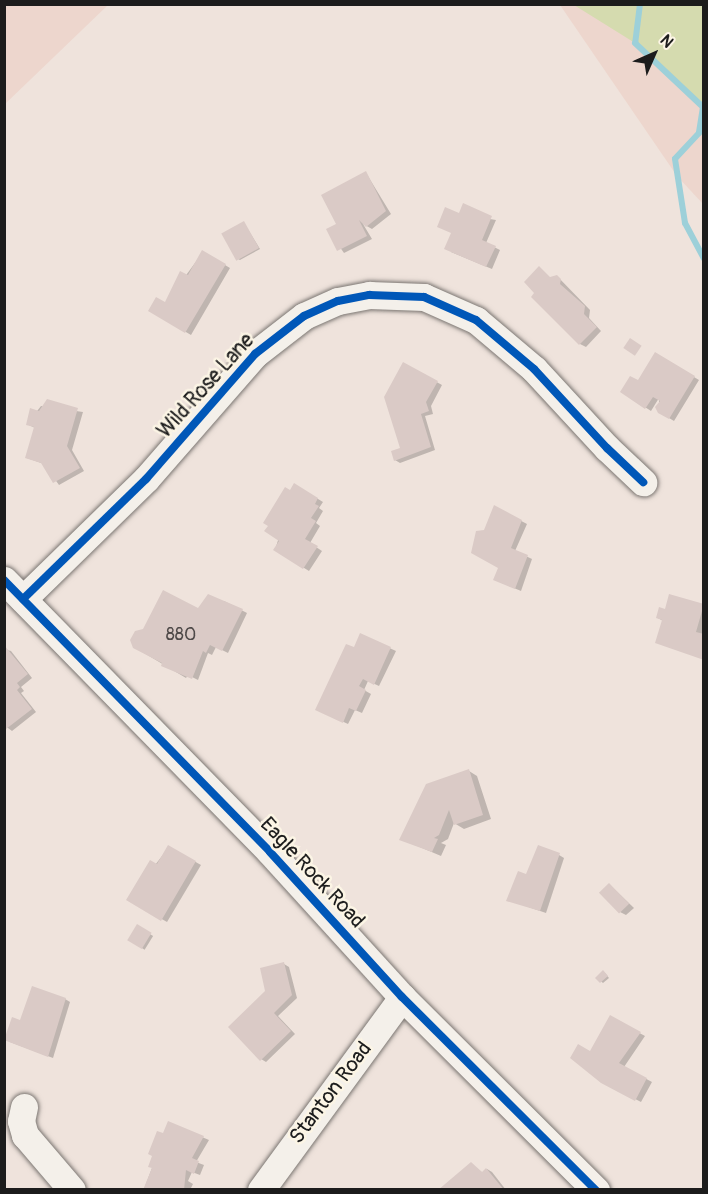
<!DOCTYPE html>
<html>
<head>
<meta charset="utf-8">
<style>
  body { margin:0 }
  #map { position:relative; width:708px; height:1194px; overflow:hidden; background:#efe3dc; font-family:Pangolin,sans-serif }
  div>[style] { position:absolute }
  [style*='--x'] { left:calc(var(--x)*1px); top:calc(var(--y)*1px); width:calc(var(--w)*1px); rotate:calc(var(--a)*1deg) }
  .built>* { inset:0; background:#edd6cd }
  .green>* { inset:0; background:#d5dbaf }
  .shadow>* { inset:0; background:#0003; transform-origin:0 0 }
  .stream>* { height:6px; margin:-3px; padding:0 3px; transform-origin:3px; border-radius:3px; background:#9dd0d9 }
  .building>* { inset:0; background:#dacac6; transform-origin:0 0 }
  .roads { filter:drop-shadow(0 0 2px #7b7672) drop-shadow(0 0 2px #7b7672) }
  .minor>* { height:27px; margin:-13.5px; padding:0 13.5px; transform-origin:13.5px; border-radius:13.5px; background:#f4f0ea }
  .cycleway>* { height:8px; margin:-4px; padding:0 4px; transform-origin:4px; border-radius:4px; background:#0057b8 }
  span { translate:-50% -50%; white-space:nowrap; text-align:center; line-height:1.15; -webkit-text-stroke:5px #fcf5e5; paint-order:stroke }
  .number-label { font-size:18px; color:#4e4948 }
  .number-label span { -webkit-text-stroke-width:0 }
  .street-label { font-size:21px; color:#1c1c1c }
  .frame { position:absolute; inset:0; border:6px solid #1c1c1c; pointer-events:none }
  .north { position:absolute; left:624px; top:24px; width:60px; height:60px; -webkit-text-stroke:4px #fcf5e5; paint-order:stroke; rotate:45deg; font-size:16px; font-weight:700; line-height:24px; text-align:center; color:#1c1c1c }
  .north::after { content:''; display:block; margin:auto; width:21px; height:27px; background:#1c1c1c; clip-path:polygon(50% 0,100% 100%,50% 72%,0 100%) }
</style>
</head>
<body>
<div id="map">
  <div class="built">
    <i style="clip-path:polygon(5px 4px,108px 4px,108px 5px,5px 104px)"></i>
    <i style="clip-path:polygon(560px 5px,703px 5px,703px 204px,677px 176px)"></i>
  </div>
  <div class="green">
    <i style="clip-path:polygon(574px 5px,703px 5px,703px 107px,635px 43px)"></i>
  </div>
  <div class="shadow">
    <i style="clip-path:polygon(366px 173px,391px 214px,372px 229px,363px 224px,372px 239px,344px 253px,328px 230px,338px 224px)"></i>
    <i style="clip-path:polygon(459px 214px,496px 220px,486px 243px,500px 250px,492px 269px,451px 252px)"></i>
    <i style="clip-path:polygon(244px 223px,260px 249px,240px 260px,238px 259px)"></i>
    <i style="clip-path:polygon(203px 252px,230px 268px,191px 335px,150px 311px,165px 304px)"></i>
    <i style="clip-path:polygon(557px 276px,590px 310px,589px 318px,601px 331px,586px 347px,580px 344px,551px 278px)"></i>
    <i style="clip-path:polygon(655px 354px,699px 380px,674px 421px,659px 412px,659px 398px,651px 411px,622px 392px,638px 382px)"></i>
    <i style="clip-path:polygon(404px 364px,442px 385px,431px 406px,433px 414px,425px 416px,435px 450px,400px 463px,395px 460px,402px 449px)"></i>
    <i style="clip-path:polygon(41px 406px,83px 412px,72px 450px,84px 471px,59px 485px,44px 464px,27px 458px,35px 428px,27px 424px)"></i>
    <i style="clip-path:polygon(295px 485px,323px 502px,319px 508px,323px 511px,316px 523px,320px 526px,310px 543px,322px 551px,309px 571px,275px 550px)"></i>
    <i style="clip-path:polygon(495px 507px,527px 524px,515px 551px,532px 559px,521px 591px,500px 582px,499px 568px,485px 532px)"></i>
    <i style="clip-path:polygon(224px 601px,247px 613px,228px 653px,216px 647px,212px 655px,208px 653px,198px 680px,188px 675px,186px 678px,134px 647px)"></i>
    <i style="clip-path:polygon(704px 606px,704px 659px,657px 642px,663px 621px,658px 618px,666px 611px)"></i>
    <i style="clip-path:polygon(361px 635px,396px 651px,379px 686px,368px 681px,364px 690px,371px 694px,362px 713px,355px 710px,348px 724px,322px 712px)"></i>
    <i style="clip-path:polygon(4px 649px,11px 651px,32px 678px,21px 687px,24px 691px,21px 693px,36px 712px,12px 731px,4px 725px)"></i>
    <i style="clip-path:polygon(469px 771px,477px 776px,491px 819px,464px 829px,454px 823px,448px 839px,441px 843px,446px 845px,441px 856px,401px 839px)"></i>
    <i style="clip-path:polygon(169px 847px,201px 865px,167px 922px,128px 900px)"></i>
    <i style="clip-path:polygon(559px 855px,564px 858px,546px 913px,508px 900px,527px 876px)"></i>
    <i style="clip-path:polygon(610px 885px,634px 908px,626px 915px,620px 912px)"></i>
    <i style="left:137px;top:926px;width:19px;height:16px;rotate:32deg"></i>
    <i style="clip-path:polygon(284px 964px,289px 967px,297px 998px,278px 1016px,295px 1034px,266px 1062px,261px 1059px,267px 992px)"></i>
    <i style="clip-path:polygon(605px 973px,609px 978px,603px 983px,597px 978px)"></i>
    <i style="clip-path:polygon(65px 999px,70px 1002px,53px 1058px,10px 1042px)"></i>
    <i style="clip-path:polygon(610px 1017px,645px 1036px,624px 1067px,652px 1082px,641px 1102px,608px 1085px)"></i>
    <i style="clip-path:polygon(169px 1123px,209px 1140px,196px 1162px,204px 1165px,200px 1175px,192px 1172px,188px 1181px,193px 1184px,190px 1190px,144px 1189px)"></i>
    <i style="clip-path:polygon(471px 1164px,483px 1173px,487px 1169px,492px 1172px,506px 1190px,442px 1190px)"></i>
  </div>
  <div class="stream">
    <i style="--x:640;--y:4;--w:39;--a:97"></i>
    <i style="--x:635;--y:43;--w:93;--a:43.3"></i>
    <i style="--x:703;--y:107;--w:26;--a:99"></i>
    <i style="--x:699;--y:133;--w:35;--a:133"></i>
    <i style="--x:675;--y:159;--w:65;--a:81.1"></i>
    <i style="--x:685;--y:223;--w:40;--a:62"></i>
  </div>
  <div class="building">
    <i style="clip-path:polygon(366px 171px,386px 211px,366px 227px,359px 220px,367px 236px,337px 251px,326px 229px,336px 224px,321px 195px)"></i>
    <i style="clip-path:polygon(463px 203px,492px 216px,482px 240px,496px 246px,486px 267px,444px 249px,451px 233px,437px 227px,445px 207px,459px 213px)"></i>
    <i style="left:244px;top:221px;width:31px;height:26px;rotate:61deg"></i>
    <i style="clip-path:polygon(202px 250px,226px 264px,185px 333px,148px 311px,156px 297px,165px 302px,180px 271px,188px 275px)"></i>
    <i style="clip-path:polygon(539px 266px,550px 277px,557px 275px,561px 279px,560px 284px,585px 306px,584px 314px,597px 327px,579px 345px,531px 297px,534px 293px,524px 282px)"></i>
    <i style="left:630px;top:338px;width:14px;height:12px;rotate:34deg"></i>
    <i style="clip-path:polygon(655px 352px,695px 376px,669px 419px,658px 413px,655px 407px,660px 401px,653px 397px,645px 409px,620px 392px,630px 376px,638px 380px)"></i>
    <i style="clip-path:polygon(403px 362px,438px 381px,426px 402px,429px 411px,421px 414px,431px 447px,394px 461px,391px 451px,400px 448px,384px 397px)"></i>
    <i style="clip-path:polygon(47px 399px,78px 408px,67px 446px,80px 468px,53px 483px,41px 463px,25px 458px,34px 427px,26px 425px,30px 408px,39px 411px)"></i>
    <i style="clip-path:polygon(294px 483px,318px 498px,315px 504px,319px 506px,311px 518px,316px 521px,305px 539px,318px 546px,303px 569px,273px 550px,279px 541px,264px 531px,268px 526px,263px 523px,285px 487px,290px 490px)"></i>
    <i style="clip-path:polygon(494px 505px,522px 520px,511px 548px,528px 555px,515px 589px,493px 580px,498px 568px,471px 553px,476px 531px,484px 530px)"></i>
    <i style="clip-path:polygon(163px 590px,198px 608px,208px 594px,243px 609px,222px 651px,210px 645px,206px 653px,203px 651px,192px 679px,161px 666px,162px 663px,133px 648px,130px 640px,135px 631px,143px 629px)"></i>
    <i style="clip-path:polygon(669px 594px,704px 604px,696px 632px,704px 634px,704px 660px,655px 643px,662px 620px,656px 618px,659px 607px,665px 609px)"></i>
    <i style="clip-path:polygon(360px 633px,391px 647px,374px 685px,363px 679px,359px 686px,366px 690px,356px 711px,349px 708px,343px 723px,315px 710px,346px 644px,354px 647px)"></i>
    <i style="clip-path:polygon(4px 645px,28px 674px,17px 683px,20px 687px,17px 690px,32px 709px,6px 729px)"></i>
    <i style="clip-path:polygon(469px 769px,483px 815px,454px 825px,449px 810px,439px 835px,434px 838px,438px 839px,432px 852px,399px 840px,426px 784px)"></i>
    <i style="clip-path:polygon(168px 845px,196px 861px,161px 921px,126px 900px,150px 860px,157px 864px)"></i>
    <i style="clip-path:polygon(538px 845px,560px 853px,540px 911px,506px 901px,518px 871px,526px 874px)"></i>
    <i style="left:609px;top:883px;width:29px;height:14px;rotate:46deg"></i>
    <i style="left:137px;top:924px;width:17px;height:19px;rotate:31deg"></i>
    <i style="clip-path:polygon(284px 962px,292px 995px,274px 1013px,291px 1031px,260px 1061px,228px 1027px,265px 991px,260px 968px)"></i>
    <i style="clip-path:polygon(603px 970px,608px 976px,600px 983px,595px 978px)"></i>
    <i style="clip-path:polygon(32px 986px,66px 998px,48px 1057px,4px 1040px,12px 1017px,20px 1020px)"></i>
    <i style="clip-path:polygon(610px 1015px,641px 1032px,619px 1063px,647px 1078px,635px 1101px,601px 1083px,570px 1058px,578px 1044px,590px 1051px)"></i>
    <i style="clip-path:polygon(168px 1121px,204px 1136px,192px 1158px,199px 1161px,194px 1174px,186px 1170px,184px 1190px,143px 1190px,152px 1168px,148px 1167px,152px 1156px,148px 1154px,157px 1131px,163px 1133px)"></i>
    <i style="clip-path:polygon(471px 1162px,482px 1172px,486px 1168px,504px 1190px,438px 1190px)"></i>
  </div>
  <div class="roads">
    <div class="minor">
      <i style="--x:4;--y:580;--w:380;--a:45.6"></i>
      <i style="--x:270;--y:852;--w:196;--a:47.7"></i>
      <i style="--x:402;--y:997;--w:274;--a:44.9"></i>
      <i style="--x:23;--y:599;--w:172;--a:-44.3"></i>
      <i style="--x:146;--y:479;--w:166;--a:-48.9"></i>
      <i style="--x:255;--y:354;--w:62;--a:-37.8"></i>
      <i style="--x:304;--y:316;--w:37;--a:-24"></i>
      <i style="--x:338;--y:301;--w:32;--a:-11"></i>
      <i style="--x:369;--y:295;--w:55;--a:2.1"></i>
      <i style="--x:424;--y:297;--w:57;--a:23.9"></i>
      <i style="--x:476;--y:320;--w:76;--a:40.2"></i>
      <i style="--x:534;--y:369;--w:108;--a:47.3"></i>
      <i style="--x:607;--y:448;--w:50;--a:43.4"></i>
      <i style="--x:24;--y:1107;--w:14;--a:102"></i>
      <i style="--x:21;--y:1121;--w:15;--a:74"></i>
      <i style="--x:25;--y:1135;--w:72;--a:49.5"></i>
      <i style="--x:261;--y:1190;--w:239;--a:-53.8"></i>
    </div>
  </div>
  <div class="cycleway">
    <i style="--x:4;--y:580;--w:380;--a:45.6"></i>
    <i style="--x:270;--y:852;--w:196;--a:47.7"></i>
    <i style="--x:402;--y:997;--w:274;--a:44.9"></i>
    <i style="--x:23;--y:599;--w:172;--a:-44.3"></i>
    <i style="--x:146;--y:479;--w:166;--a:-48.9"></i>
    <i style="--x:255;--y:354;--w:62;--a:-37.8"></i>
    <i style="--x:304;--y:316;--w:37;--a:-24"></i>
    <i style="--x:338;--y:301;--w:32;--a:-11"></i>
    <i style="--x:369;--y:295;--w:55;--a:2.1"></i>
    <i style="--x:424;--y:297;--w:57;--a:23.9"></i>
    <i style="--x:476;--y:320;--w:76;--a:40.2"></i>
    <i style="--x:534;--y:369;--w:108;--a:47.3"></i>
    <i style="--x:607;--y:448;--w:50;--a:43.4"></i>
  </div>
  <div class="number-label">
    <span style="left:181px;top:635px">880</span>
  </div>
  <div class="street-label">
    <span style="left:206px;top:386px;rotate:-48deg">Wild Rose Lane</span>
    <span style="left:312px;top:873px;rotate:47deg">Eagle Rock Road</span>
    <span style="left:331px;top:1093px;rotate:-53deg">Stanton Road</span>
  </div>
  <div class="frame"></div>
  <div class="north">N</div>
</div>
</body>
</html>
